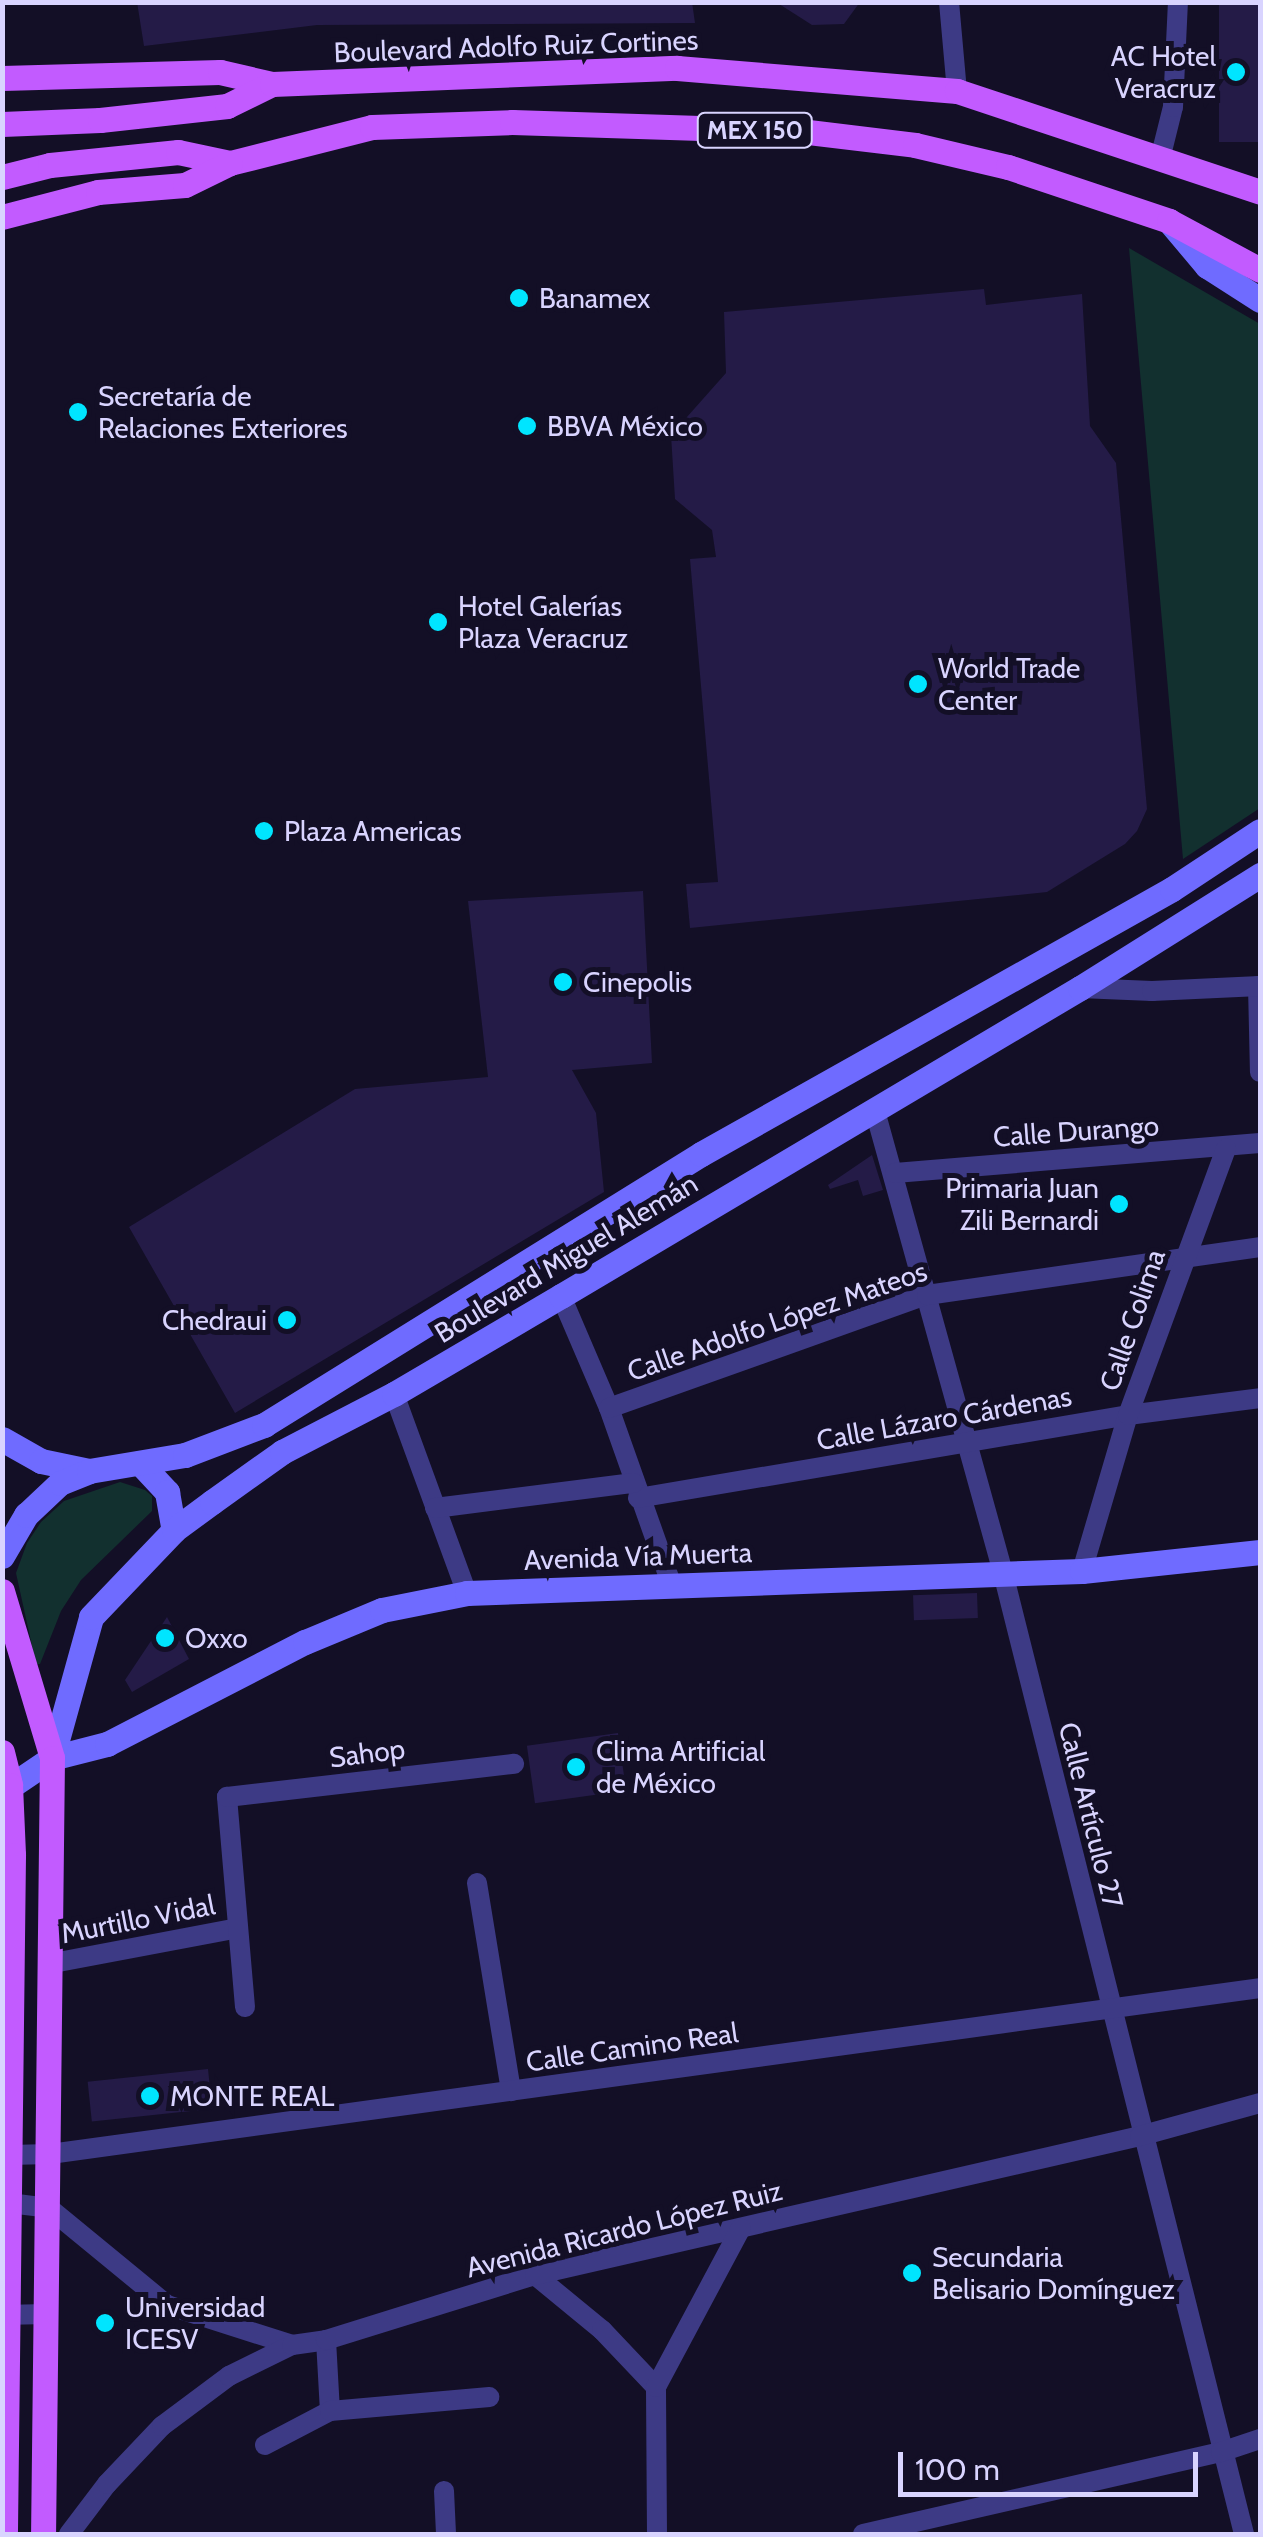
<!DOCTYPE html>
<html>
<head>
<meta charset="utf-8">
<style>
  body { margin:0 }
  #map { position:relative; width:1263px; height:2537px; overflow:hidden; background:#130f26; font-family:Cabin,sans-serif }
  div>[style] { position:absolute }
  [style*='--x'] { left:calc(var(--x)*1px); top:calc(var(--y)*1px); width:calc(var(--w)*1px); rotate:calc(var(--a)*1deg) }
  .green>* { inset:0; background:#12302f }
  .building>* { inset:0; background:#241b47; transform-origin:0 0 }
  .street>* { height:20px; margin:-10px; padding:0 10px; transform-origin:10px; border-radius:10px; background:#3d3a85 }
  .secondary>* { height:25px; margin:-12.5px; padding:0 12.5px; transform-origin:12.5px; border-radius:12.5px; background:#6f6bff }
  .primary>* { height:25px; margin:-12.5px; padding:0 12.5px; transform-origin:12.5px; border-radius:12.5px; background:#c25bff }
  .dots>* { width:28px; height:28px; translate:-50% -50%; box-sizing:border-box; border:5px solid #130f26; border-radius:50% }
  span { translate:-50% -50%; white-space:nowrap; text-align:center; line-height:1.15; -webkit-text-stroke:10px #130f26; paint-order:stroke }
  .shield-label span { padding:2px 8px; background:#130f26; border:2px solid; border-radius:8px; -webkit-text-stroke-width:0 }
  .shield-label { font-size:25px; color:#d9d4ff; font-weight:700 }
  .street-label { font-size:28px; color:#d9d4ff }
  .poi-label { font-size:28px; color:#d9d4ff }
  .right { translate:-100% -50%; text-align:right }
  .left { translate:0 -50%; text-align:left }
  .frame { position:absolute; inset:0; border:5px solid #d9d4ff; pointer-events:none }
  .scale { position:absolute; left:898px; top:2452px; width:300px; height:45px; box-sizing:border-box; border:5px solid #d9d4ff; border-top:0; padding-left:12px; font-size:30px; line-height:35px; white-space:nowrap; color:#d9d4ff; -webkit-text-stroke:8px #130f26; paint-order:stroke }
</style>
</head>
<body>
<div id="map">
  <div class="green">
    <i style="clip-path:polygon(1129px 248px,1260px 324px,1260px 808px,1183px 859px)"></i>
    <i style="clip-path:polygon(120px 1482px,145px 1490px,152px 1496px,152px 1511px,81px 1580px,61px 1611px,40px 1664px,36px 1664px,16px 1573px,27px 1543px,41px 1522px,64px 1501px)"></i>
  </div>
  <div class="building">
    <i style="clip-path:polygon(137px 2px,692px 2px,695px 23px,317px 25px,144px 46px)"></i>
    <i style="clip-path:polygon(776px 2px,860px 2px,844px 24px,812px 25px)"></i>
    <i style="left:1219px;top:2px;width:40px;height:140px"></i>
    <i style="clip-path:polygon(984px 289px,986px 305px,1082px 294px,1090px 426px,1116px 463px,1147px 809px,1137px 831px,1125px 844px,1047px 892px,690px 928px,686px 884px,718px 882px,690px 559px,716px 557px,712px 530px,675px 499px,671px 435px,726px 373px,724px 312px)"></i>
    <i style="clip-path:polygon(643px 891px,652px 1063px,572px 1070px,596px 1113px,604px 1192px,235px 1413px,129px 1227px,355px 1089px,488px 1077px,468px 901px)"></i>
    <i style="clip-path:polygon(872px 1155px,883px 1190px,863px 1196px,858px 1180px,830px 1189px,828px 1185px)"></i>
    <i style="left:977px;top:1593px;width:25px;height:64px;rotate:88deg"></i>
    <i style="clip-path:polygon(167px 1617px,189px 1659px,132px 1692px,125px 1680px)"></i>
    <i style="left:618px;top:1733px;width:58px;height:92px;rotate:82deg"></i>
    <i style="left:208px;top:2069px;width:40px;height:121px;rotate:84deg"></i>
  </div>
  <div class="street">
    <i style="--x:949;--y:2;--w:89;--a:84.9"></i>
    <i style="--x:1161;--y:155;--w:49;--a:-76"></i>
    <i style="--x:1173;--y:107;--w:105;--a:-87.3"></i>
    <i style="--x:1258;--y:986;--w:86;--a:88.7"></i>
    <i style="--x:1080;--y:988;--w:72;--a:2.4"></i>
    <i style="--x:1152;--y:991;--w:108;--a:-2.7"></i>
    <i style="--x:875;--y:1111;--w:479;--a:74.5"></i>
    <i style="--x:1003;--y:1573;--w:991;--a:75.92"></i>
    <i style="--x:895;--y:1173;--w:366;--a:-4.7"></i>
    <i style="--x:561;--y:1296;--w:122;--a:66.8"></i>
    <i style="--x:609;--y:1408;--w:186;--a:70.5"></i>
    <i style="--x:394;--y:1394;--w:212;--a:69.9"></i>
    <i style="--x:609;--y:1408;--w:337;--a:-19.6"></i>
    <i style="--x:927;--y:1295;--w:336;--a:-8.2"></i>
    <i style="--x:638;--y:1498;--w:497;--a:-9.6"></i>
    <i style="--x:1128;--y:1415;--w:133;--a:-7.3"></i>
    <i style="--x:435;--y:1508;--w:200;--a:-7.2"></i>
    <i style="--x:1082;--y:1571;--w:163;--a:-73.6"></i>
    <i style="--x:1128;--y:1415;--w:284;--a:-69.8"></i>
    <i style="--x:477;--y:1883;--w:211;--a:80.7"></i>
    <i style="--x:48;--y:1964;--w:193;--a:-10.7"></i>
    <i style="--x:245;--y:2007;--w:211;--a:-94.9"></i>
    <i style="--x:227;--y:1797;--w:289;--a:-6.6"></i>
    <i style="--x:10;--y:2155;--w:40;--a:-1.4"></i>
    <i style="--x:50;--y:2154;--w:1221;--a:-7.81"></i>
    <i style="--x:9;--y:2203;--w:40;--a:7.1"></i>
    <i style="--x:49;--y:2208;--w:153;--a:39.4"></i>
    <i style="--x:167;--y:2305;--w:131;--a:17.7"></i>
    <i style="--x:535;--y:2275;--w:87;--a:39.4"></i>
    <i style="--x:602;--y:2330;--w:79;--a:46.5"></i>
    <i style="--x:2;--y:2315;--w:45;--a:-1.3"></i>
    <i style="--x:326;--y:2340;--w:71;--a:86.8"></i>
    <i style="--x:265;--y:2445;--w:73;--a:-27.6"></i>
    <i style="--x:330;--y:2411;--w:160;--a:-5"></i>
    <i style="--x:444;--y:2491;--w:43;--a:87.3"></i>
    <i style="--x:69;--y:2534;--w:63;--a:-52.8"></i>
    <i style="--x:107;--y:2484;--w:80;--a:-46.5"></i>
    <i style="--x:162;--y:2426;--w:84;--a:-36.7"></i>
    <i style="--x:229;--y:2376;--w:70;--a:-26.2"></i>
    <i style="--x:292;--y:2345;--w:34;--a:-8"></i>
    <i style="--x:326;--y:2340;--w:219;--a:-17.3"></i>
    <i style="--x:535;--y:2275;--w:621;--a:-12.94"></i>
    <i style="--x:1140;--y:2136;--w:124;--a:-15.4"></i>
    <i style="--x:657;--y:2534;--w:147;--a:-90.4"></i>
    <i style="--x:656;--y:2387;--w:180;--a:-61.9"></i>
    <i style="--x:863;--y:2534;--w:367;--a:-12.9"></i>
    <i style="--x:1221;--y:2452;--w:41;--a:-18.4"></i>
  </div>
  <div class="secondary">
    <i style="--x:1169;--y:221;--w:59;--a:49.8"></i>
    <i style="--x:1207;--y:266;--w:63;--a:32.7"></i>
    <i style="--x:2;--y:1439;--w:45;--a:29.4"></i>
    <i style="--x:41;--y:1461;--w:49;--a:11.8"></i>
    <i style="--x:140;--y:1463;--w:40;--a:47"></i>
    <i style="--x:167;--y:1492;--w:39;--a:80"></i>
    <i style="--x:2;--y:1556;--w:48;--a:-59.7"></i>
    <i style="--x:26;--y:1515;--w:47;--a:-43.3"></i>
    <i style="--x:60;--y:1483;--w:31;--a:-22"></i>
    <i style="--x:89;--y:1471;--w:97;--a:-9.5"></i>
    <i style="--x:185;--y:1455;--w:85;--a:-20.8"></i>
    <i style="--x:264;--y:1425;--w:514;--a:-31.8"></i>
    <i style="--x:701;--y:1154;--w:540;--a:-29.36"></i>
    <i style="--x:1172;--y:889;--w:105;--a:-33.4"></i>
    <i style="--x:52;--y:1758;--w:57;--a:-14.3"></i>
    <i style="--x:107;--y:1744;--w:223;--a:-27.3"></i>
    <i style="--x:305;--y:1642;--w:83;--a:-22.6"></i>
    <i style="--x:382;--y:1610;--w:87;--a:-11.3"></i>
    <i style="--x:467;--y:1593;--w:615;--a:-2.05"></i>
    <i style="--x:1082;--y:1571;--w:179;--a:-6.1"></i>
    <i style="--x:2;--y:1792;--w:60;--a:-34.2"></i>
    <i style="--x:52;--y:1758;--w:146;--a:-74.5"></i>
    <i style="--x:91;--y:1617;--w:120;--a:-46.3"></i>
    <i style="--x:174;--y:1530;--w:47;--a:-36.4"></i>
    <i style="--x:212;--y:1502;--w:86;--a:-35.5"></i>
    <i style="--x:282;--y:1452;--w:126;--a:-27.4"></i>
    <i style="--x:394;--y:1394;--w:194;--a:-30.4"></i>
    <i style="--x:561;--y:1296;--w:604;--a:-30.69"></i>
    <i style="--x:1080;--y:988;--w:213;--a:-32.1"></i>
  </div>
  <div class="primary">
    <i style="--x:2;--y:78;--w:218;--a:-1.6"></i>
    <i style="--x:220;--y:72;--w:53;--a:13"></i>
    <i style="--x:2;--y:124;--w:98;--a:-2.3"></i>
    <i style="--x:100;--y:120;--w:128;--a:-6.3"></i>
    <i style="--x:227;--y:106;--w:50;--a:-26.1"></i>
    <i style="--x:272;--y:84;--w:405;--a:-2.3"></i>
    <i style="--x:677;--y:68;--w:281;--a:4.7"></i>
    <i style="--x:957;--y:91;--w:319;--a:18.4"></i>
    <i style="--x:2;--y:177;--w:49;--a:-14"></i>
    <i style="--x:50;--y:165;--w:129;--a:-5.8"></i>
    <i style="--x:178;--y:152;--w:53;--a:11.9"></i>
    <i style="--x:230;--y:163;--w:146;--a:-14.2"></i>
    <i style="--x:372;--y:127;--w:140;--a:-2"></i>
    <i style="--x:512;--y:122;--w:288;--a:1.8"></i>
    <i style="--x:800;--y:131;--w:116;--a:6.9"></i>
    <i style="--x:915;--y:145;--w:96;--a:13.3"></i>
    <i style="--x:1008;--y:167;--w:170;--a:18.5"></i>
    <i style="--x:1169;--y:221;--w:103;--a:28.3"></i>
    <i style="--x:2;--y:217;--w:99;--a:-14.6"></i>
    <i style="--x:98;--y:192;--w:87;--a:-4.6"></i>
    <i style="--x:185;--y:185;--w:50;--a:-26.1"></i>
    <i style="--x:2;--y:1591;--w:174;--a:73.3"></i>
    <i style="--x:52;--y:1758;--w:776;--a:90.66"></i>
    <i style="--x:2;--y:1752;--w:34;--a:76"></i>
    <i style="--x:10;--y:1785;--w:70;--a:87.5"></i>
    <i style="--x:13;--y:1855;--w:679;--a:90.68"></i>
  </div>
  <div class="dots">
    <i style="left:1236px;top:72px;background:#00e5ff"></i>
    <i style="left:519px;top:298px;background:#00e5ff"></i>
    <i style="left:78px;top:412px;background:#00e5ff"></i>
    <i style="left:527px;top:426px;background:#00e5ff"></i>
    <i style="left:438px;top:622px;background:#00e5ff"></i>
    <i style="left:918px;top:684px;background:#00e5ff"></i>
    <i style="left:264px;top:831px;background:#00e5ff"></i>
    <i style="left:563px;top:982px;background:#00e5ff"></i>
    <i style="left:1119px;top:1204px;background:#00e5ff"></i>
    <i style="left:287px;top:1320px;background:#00e5ff"></i>
    <i style="left:165px;top:1638px;background:#00e5ff"></i>
    <i style="left:576px;top:1767px;background:#00e5ff"></i>
    <i style="left:150px;top:2096px;background:#00e5ff"></i>
    <i style="left:912px;top:2273px;background:#00e5ff"></i>
    <i style="left:105px;top:2323px;background:#00e5ff"></i>
  </div>
  <div class="shield-label">
    <span style="left:755px;top:130px">MEX 150</span>
  </div>
  <div class="street-label">
    <span style="left:516px;top:46px;rotate:-2deg">Boulevard Adolfo Ruiz Cortines</span>
    <span style="left:1076px;top:1131px;rotate:-4deg">Calle Durango</span>
    <span style="left:566px;top:1258px;rotate:-31deg">Boulevard Miguel Alemán</span>
    <span style="left:1132px;top:1320px;rotate:-71deg">Calle Colima</span>
    <span style="left:777px;top:1321px;rotate:-19deg">Calle Adolfo López Mateos</span>
    <span style="left:944px;top:1418px;rotate:-10deg">Calle Lázaro Cárdenas</span>
    <span style="left:638px;top:1556px;rotate:-2deg">Avenida Vía Muerta</span>
    <span style="left:367px;top:1753px;rotate:-7deg">Sahop</span>
    <span style="left:1091px;top:1815px;rotate:76deg">Calle Artículo 27</span>
    <span style="left:138px;top:1919px;rotate:-11deg">Murtillo Vidal</span>
    <span style="left:632px;top:2047px;rotate:-8deg">Calle Camino Real</span>
    <span style="left:624px;top:2229px;rotate:-14deg">Avenida Ricardo López Ruiz</span>
  </div>
  <div class="poi-label">
    <span class="right" style="left:1216px;top:72px">AC Hotel<br>Veracruz</span>
    <span class="left" style="left:539px;top:298px">Banamex</span>
    <span class="left" style="left:98px;top:412px">Secretaría de<br>Relaciones Exteriores</span>
    <span class="left" style="left:547px;top:426px">BBVA México</span>
    <span class="left" style="left:458px;top:622px">Hotel Galerías<br>Plaza Veracruz</span>
    <span class="left" style="left:938px;top:684px">World Trade<br>Center</span>
    <span class="left" style="left:284px;top:831px">Plaza Americas</span>
    <span class="left" style="left:583px;top:982px">Cinepolis</span>
    <span class="right" style="left:1099px;top:1204px">Primaria Juan<br>Zili Bernardi</span>
    <span class="right" style="left:267px;top:1320px">Chedraui</span>
    <span class="left" style="left:185px;top:1638px">Oxxo</span>
    <span class="left" style="left:596px;top:1767px">Clima Artificial<br>de México</span>
    <span class="left" style="left:170px;top:2096px">MONTE REAL</span>
    <span class="left" style="left:932px;top:2273px">Secundaria<br>Belisario Domínguez</span>
    <span class="left" style="left:125px;top:2323px">Universidad<br>ICESV</span>
  </div>
  <div class="frame"></div>
  <div class="scale">100 m</div>
</div>
</body>
</html>
